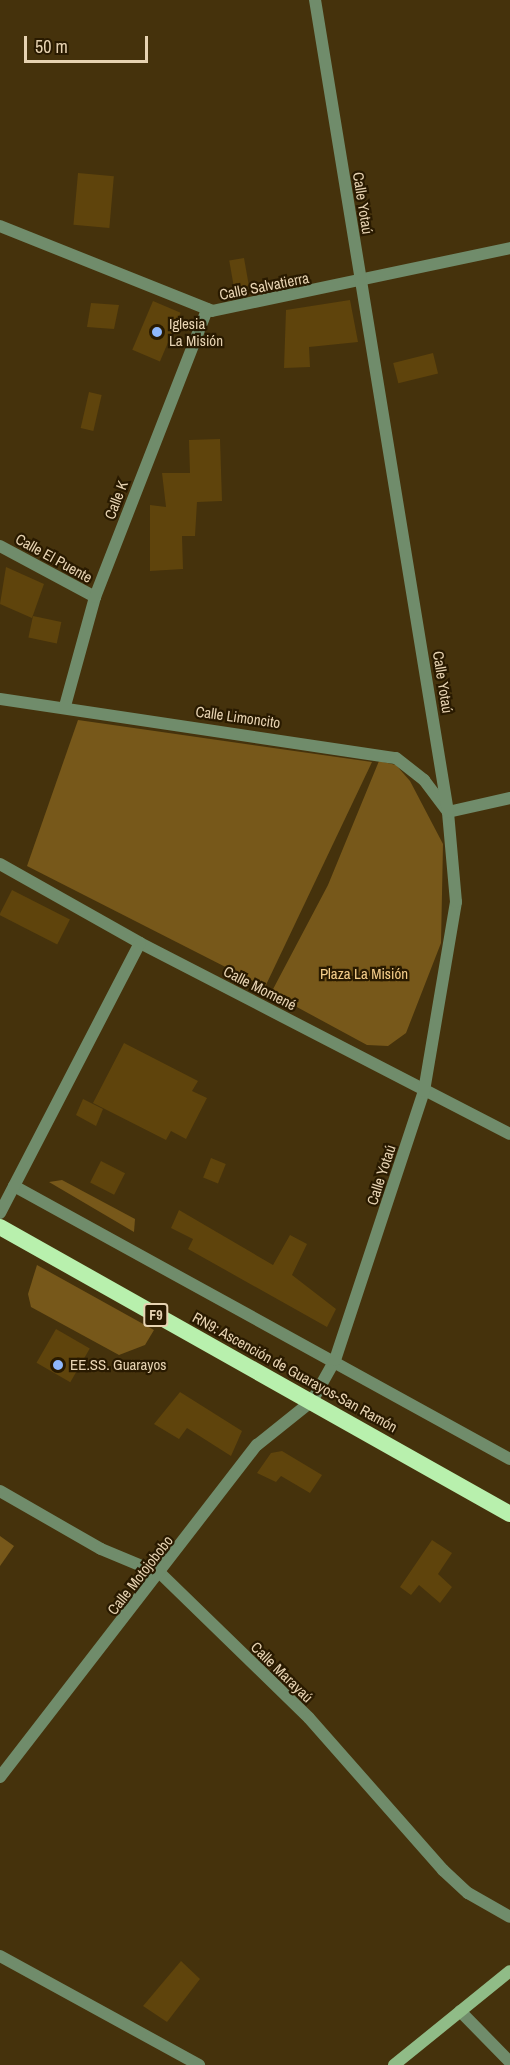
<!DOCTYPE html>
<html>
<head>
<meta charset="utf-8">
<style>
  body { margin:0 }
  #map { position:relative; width:510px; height:2065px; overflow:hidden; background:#45320c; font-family:"Archivo Narrow",sans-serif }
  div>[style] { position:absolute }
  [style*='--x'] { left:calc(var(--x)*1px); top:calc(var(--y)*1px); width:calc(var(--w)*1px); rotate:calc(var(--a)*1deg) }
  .green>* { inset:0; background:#77581a }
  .building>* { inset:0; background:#5f440c; transform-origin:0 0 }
  .minor>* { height:12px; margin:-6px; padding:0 6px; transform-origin:6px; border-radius:6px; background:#708c6b }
  .secondary>* { height:12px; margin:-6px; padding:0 6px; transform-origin:6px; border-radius:6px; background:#90bc87 }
  .trunk>* { height:16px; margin:-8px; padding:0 8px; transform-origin:8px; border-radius:8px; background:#b8f0ad }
  .dots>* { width:16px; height:16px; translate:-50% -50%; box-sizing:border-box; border:3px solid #291a00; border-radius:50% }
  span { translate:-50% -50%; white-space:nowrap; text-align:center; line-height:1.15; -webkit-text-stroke:4.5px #291a00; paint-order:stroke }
  .shield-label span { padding:2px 4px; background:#291a00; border:2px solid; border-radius:4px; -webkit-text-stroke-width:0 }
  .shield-label { font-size:14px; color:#e7d3b2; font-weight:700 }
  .street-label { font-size:15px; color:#e7d3b2 }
  .poi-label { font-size:15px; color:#e7d3b2 }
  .left { translate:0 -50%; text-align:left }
  .park-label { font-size:15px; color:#f5ce8a }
  .scale { position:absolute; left:24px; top:36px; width:124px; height:27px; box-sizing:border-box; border:3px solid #e7d3b2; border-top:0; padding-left:8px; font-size:18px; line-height:21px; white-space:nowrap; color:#e7d3b2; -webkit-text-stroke:4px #291a00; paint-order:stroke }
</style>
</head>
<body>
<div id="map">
  <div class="green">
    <i style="clip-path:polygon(78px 720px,372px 762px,265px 987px,27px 866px)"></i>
    <i style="clip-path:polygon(379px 761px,396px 765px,410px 781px,443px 844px,441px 943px,406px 1033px,388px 1046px,367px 1045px,271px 993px,328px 885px)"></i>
    <i style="clip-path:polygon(62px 1180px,135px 1219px,134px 1232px,49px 1182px)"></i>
    <i style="clip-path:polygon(37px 1265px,154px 1330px,145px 1345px,119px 1355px,31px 1307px,28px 1294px)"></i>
    <i style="clip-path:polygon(0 1536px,14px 1546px,0 1566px)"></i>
  </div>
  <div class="building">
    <i style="left:78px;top:173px;width:36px;height:52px;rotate:5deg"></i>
    <i style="left:244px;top:258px;width:28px;height:15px;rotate:80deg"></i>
    <i style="clip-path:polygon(350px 300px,358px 342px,309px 347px,310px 367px,284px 368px,286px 310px)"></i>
    <i style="left:153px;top:301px;width:30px;height:53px;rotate:23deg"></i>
    <i style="clip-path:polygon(91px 303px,119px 305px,114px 329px,87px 327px)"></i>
    <i style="left:433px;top:353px;width:21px;height:41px;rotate:76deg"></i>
    <i style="left:89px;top:392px;width:13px;height:37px;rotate:13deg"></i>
    <i style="clip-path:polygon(220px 439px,222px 501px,197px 502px,195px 536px,182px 536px,183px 569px,150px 571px,150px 505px,166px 507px,162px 473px,190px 473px,189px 440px)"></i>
    <i style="clip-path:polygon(6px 567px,44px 584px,32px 618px,0 604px)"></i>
    <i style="left:33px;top:616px;width:29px;height:22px;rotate:12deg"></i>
    <i style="left:12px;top:890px;width:65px;height:28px;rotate:27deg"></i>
    <i style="clip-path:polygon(124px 1043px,198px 1081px,192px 1091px,207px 1098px,186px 1139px,171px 1131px,166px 1140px,93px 1103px)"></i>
    <i style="clip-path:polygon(83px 1099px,103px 1109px,96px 1126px,76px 1115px)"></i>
    <i style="left:211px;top:1158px;width:16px;height:21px;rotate:22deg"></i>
    <i style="left:101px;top:1161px;width:27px;height:24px;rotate:27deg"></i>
    <i style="clip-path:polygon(179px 1210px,273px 1265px,290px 1235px,307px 1244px,292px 1275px,336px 1309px,327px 1327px,188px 1249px,193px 1239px,171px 1228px)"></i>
    <i style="left:56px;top:1329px;width:39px;height:39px;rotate:30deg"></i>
    <i style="clip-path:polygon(180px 1392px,242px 1431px,231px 1456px,187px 1428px,179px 1439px,154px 1424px)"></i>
    <i style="clip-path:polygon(282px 1451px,322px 1475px,310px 1493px,281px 1476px,276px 1482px,257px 1473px,271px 1453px)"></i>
    <i style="clip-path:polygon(432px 1540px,452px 1553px,438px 1574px,452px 1587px,440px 1603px,419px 1585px,411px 1595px,400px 1587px)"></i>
    <i style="clip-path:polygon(181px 1961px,200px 1979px,167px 2022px,143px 2006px)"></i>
  </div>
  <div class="minor">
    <i style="--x:0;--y:226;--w:228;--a:21.8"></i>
    <i style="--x:212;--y:311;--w:305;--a:-11.9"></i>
    <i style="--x:0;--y:546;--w:108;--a:28.2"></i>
    <i style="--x:0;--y:699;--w:400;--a:8.5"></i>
    <i style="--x:396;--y:758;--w:36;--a:38"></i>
    <i style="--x:424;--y:780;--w:40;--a:53"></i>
    <i style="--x:448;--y:812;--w:64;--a:-12.7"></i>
    <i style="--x:65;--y:706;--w:113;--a:-74.6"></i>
    <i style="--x:95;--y:597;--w:309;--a:-68.7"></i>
    <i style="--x:0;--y:864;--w:161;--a:29.4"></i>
    <i style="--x:140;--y:943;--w:416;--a:27.3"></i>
    <i style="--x:14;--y:1186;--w:566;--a:28.83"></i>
    <i style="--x:0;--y:1213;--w:304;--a:-62.6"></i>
    <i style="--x:0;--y:1491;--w:116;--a:29.9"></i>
    <i style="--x:101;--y:1549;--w:65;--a:22.6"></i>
    <i style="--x:161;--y:1574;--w:206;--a:44.2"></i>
    <i style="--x:309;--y:1718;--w:203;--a:48.6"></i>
    <i style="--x:443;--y:1870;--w:34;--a:43"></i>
    <i style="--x:468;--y:1893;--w:48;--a:29.7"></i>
    <i style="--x:0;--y:1777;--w:420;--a:-52.3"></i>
    <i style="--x:257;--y:1445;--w:70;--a:-38.7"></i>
    <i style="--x:312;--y:1401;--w:47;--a:-60.7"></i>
    <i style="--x:335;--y:1360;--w:283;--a:-71.7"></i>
    <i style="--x:424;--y:1091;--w:192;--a:-80.4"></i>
    <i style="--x:456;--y:902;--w:90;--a:-95.1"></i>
    <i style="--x:448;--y:812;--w:823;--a:-99.3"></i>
    <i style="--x:0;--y:1956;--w:227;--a:28.7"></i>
    <i style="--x:460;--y:2011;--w:71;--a:45.6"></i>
  </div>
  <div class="secondary">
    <i style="--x:394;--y:2065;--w:149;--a:-39"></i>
  </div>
  <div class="trunk">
    <i style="--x:0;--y:1227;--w:585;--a:29.37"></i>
  </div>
  <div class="dots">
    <i style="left:157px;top:332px;background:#8fb8fd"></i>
    <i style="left:58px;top:1365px;background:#8fb8fd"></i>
  </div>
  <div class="shield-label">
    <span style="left:156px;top:1315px">F9</span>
  </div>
  <div class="street-label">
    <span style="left:363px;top:203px;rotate:81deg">Calle Yotaú</span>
    <span style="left:264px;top:286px;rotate:-11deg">Calle Salvatierra</span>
    <span style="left:116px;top:500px;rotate:-69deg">Calle K</span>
    <span style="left:54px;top:558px;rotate:29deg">Calle El Puente</span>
    <span style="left:443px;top:682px;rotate:81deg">Calle Yotaú</span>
    <span style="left:238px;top:717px;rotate:8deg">Calle Limoncito</span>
    <span style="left:260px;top:988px;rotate:27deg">Calle Momené</span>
    <span style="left:381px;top:1175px;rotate:-72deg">Calle Yotaú</span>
    <span style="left:295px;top:1372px;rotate:29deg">RN9: Ascención de Guarayos-San Ramón</span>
    <span style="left:140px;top:1575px;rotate:-52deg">Calle Motojobobo</span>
    <span style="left:282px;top:1672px;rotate:44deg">Calle Marayaú</span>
  </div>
  <div class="poi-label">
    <span class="left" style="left:169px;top:332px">Iglesia<br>La Misión</span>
    <span class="left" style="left:70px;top:1365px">EE.SS. Guarayos</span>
  </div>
  <div class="park-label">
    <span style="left:364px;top:974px">Plaza La Misión</span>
  </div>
  <div class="scale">50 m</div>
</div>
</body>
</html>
